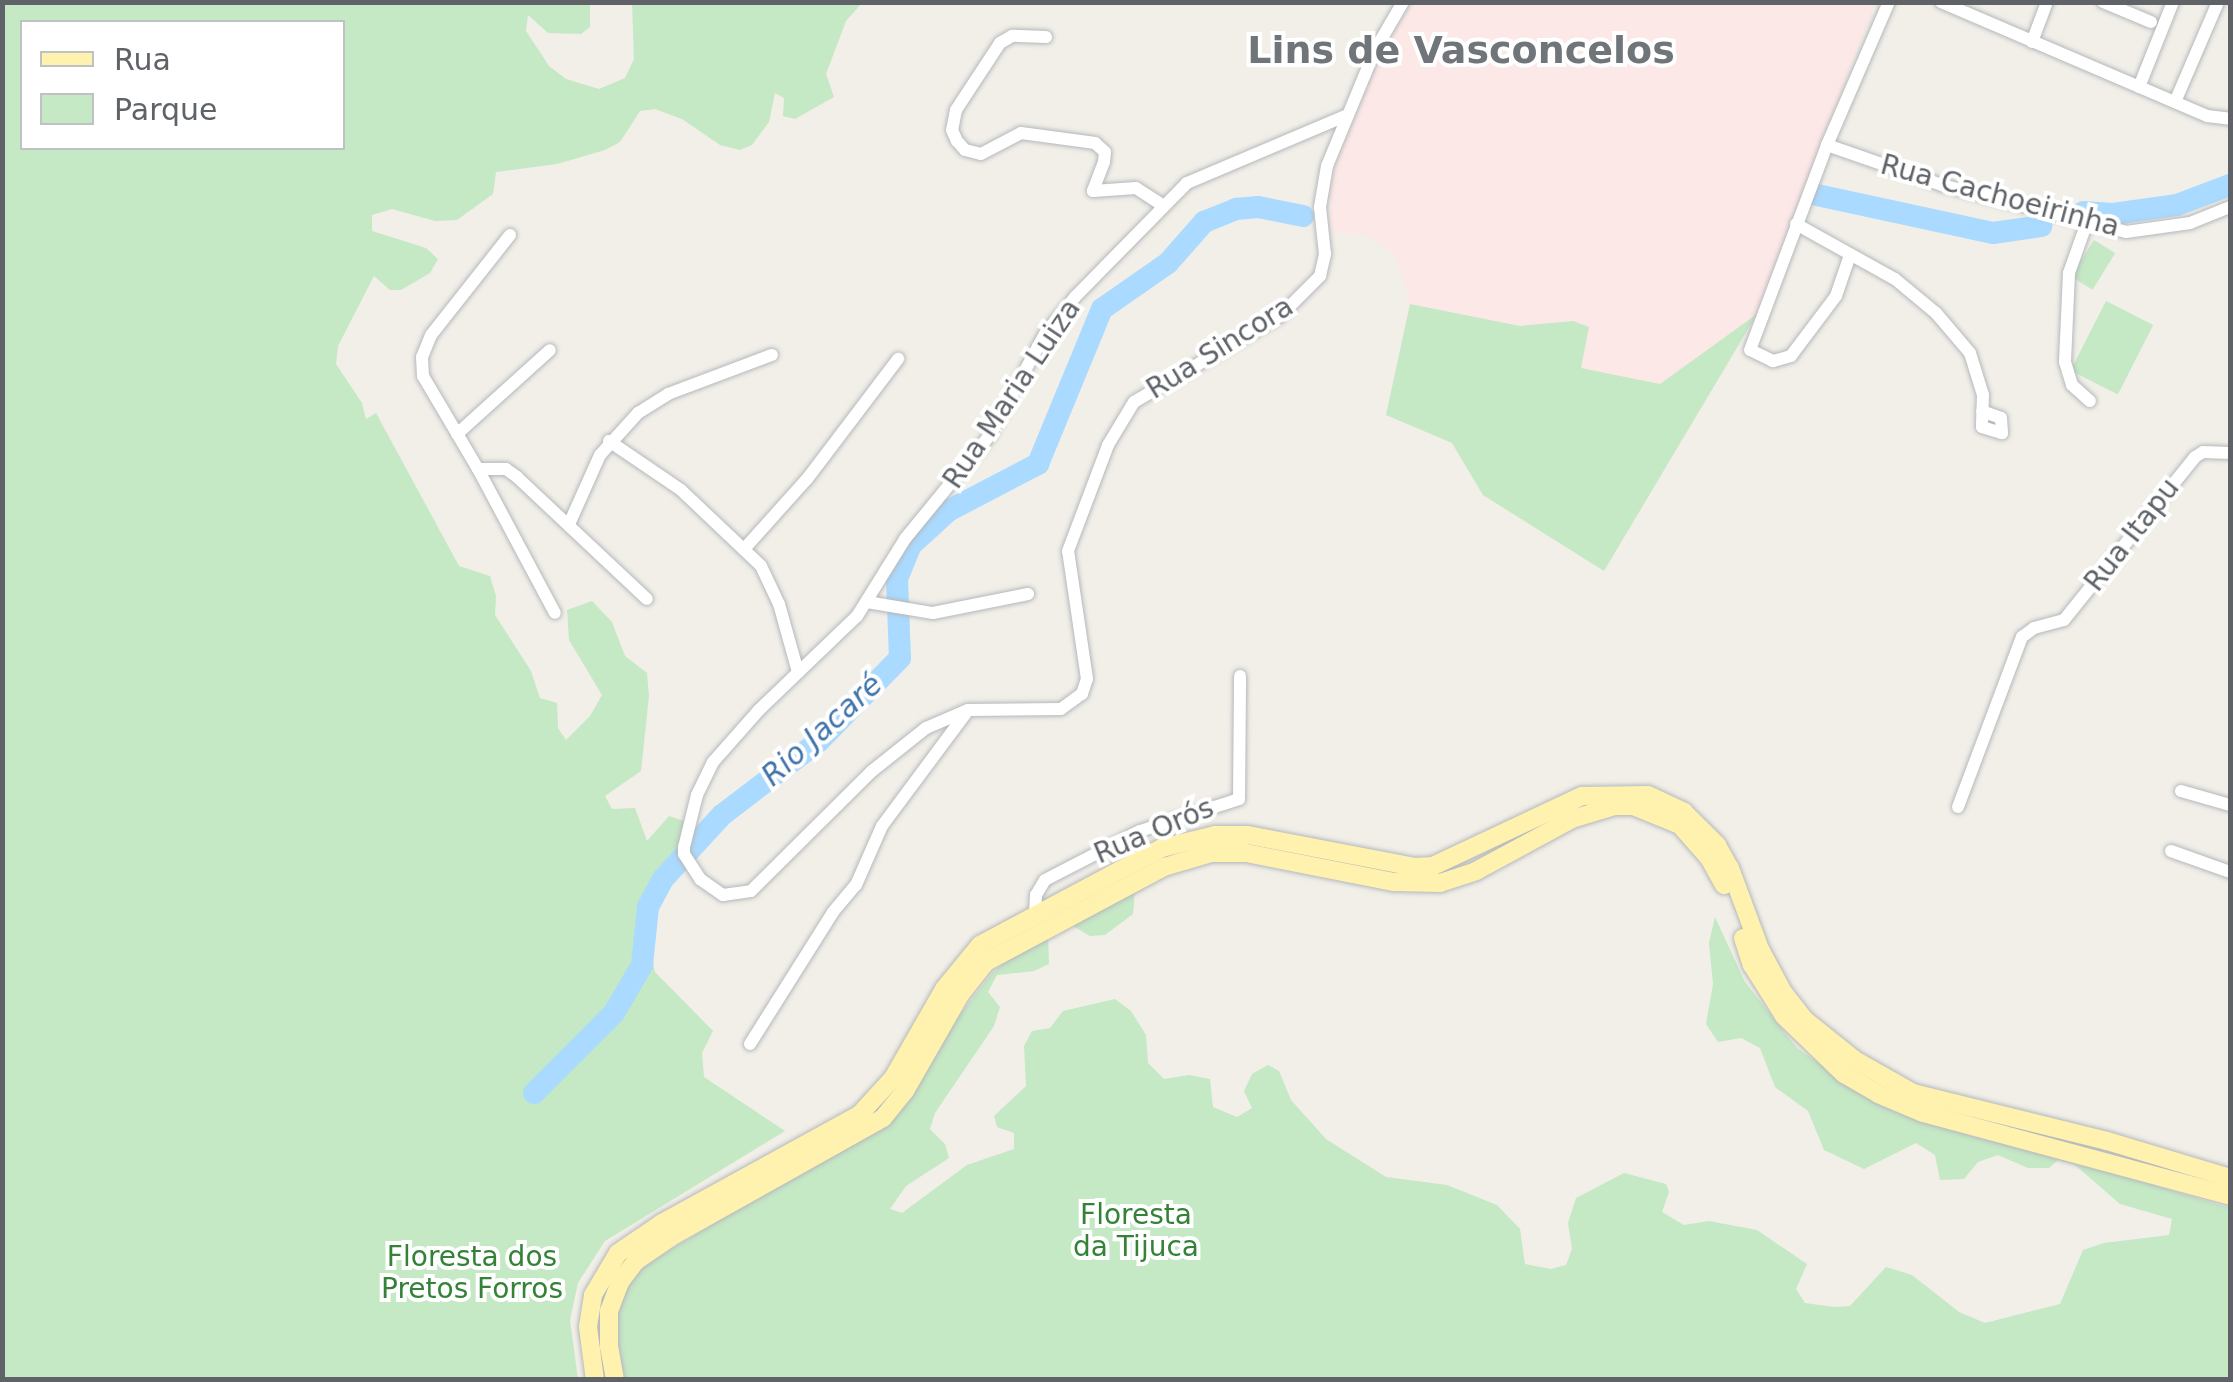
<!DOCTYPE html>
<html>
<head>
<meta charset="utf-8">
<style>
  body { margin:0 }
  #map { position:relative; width:2233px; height:1382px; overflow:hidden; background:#f1efe8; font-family:"DejaVu Sans",sans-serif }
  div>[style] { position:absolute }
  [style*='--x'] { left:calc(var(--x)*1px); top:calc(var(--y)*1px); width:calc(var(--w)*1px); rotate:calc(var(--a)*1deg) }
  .medical>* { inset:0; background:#fce8e6 }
  .green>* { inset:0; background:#c5e8c5; transform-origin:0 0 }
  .river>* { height:22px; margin:-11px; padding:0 11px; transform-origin:11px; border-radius:11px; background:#aadaff }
  .roads { filter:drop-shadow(0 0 2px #b5b8bc) drop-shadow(0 0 2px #b5b8bc) }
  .minor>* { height:12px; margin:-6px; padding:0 6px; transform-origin:6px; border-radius:6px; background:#fff }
  .major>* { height:18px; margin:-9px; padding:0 9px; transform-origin:9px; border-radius:9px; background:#fff2af }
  span { translate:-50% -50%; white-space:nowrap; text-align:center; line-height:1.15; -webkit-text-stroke:8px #fff; paint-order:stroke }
  .street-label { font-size:28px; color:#5f6368 }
  .park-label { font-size:28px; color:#348238 }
  .water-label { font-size:30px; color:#4174aa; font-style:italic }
  .district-label { font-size:38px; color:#70757a; font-weight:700 }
  .frame { position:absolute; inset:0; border:5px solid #5f6368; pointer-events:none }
  .legend { position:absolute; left:20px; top:20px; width:325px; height:130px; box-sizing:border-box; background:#fff; border:2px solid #bfc1c3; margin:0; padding:12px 18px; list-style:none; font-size:30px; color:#5f6368 }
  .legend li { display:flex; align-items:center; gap:20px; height:50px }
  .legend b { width:50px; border:2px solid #bfc1c3 }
</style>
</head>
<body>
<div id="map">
  <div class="medical">
    <i style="clip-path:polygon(1413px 3px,1875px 3px,1757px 314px,1604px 571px,1483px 495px,1452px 443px,1386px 415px,1410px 304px,1396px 255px,1367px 235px,1330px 231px,1330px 191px,1342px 142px,1380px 57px)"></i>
  </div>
  <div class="green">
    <i style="clip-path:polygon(evenodd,3px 3px,590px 3px,590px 27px,581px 34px,548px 33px,528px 15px,526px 31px,549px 66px,566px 79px,599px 89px,625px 78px,634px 59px,632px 3px,862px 3px,846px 21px,826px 74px,834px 97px,795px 119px,783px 116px,784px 98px,775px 93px,769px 122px,752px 145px,740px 150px,720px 145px,682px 119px,655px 109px,640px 111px,620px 142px,605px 150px,557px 164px,496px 172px,493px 194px,457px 220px,435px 221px,392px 209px,372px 215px,372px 231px,426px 248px,438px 259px,430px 273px,401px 290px,390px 290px,374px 276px,338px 346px,336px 364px,362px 403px,366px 419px,376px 413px,459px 566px,490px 576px,496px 596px,495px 615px,531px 671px,540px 698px,557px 703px,558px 728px,566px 740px,590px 716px,602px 695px,569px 640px,567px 610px,592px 601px,612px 622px,625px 656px,647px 673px,649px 696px,641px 771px,605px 796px,612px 809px,635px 808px,647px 841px,669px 816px,684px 821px,679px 871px,647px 905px,647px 938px,655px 972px,713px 1031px,702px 1053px,704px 1077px,785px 1131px,605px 1241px,578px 1283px,570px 1320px,578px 1379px,3px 1380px,3px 3px,22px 22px,342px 22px,342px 148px,22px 148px,22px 22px)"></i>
    <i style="left:2094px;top:240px;width:25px;height:43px;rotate:32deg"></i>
    <i style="left:2106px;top:301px;width:53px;height:78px;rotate:27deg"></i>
    <i style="clip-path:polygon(1410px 304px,1520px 326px,1573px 321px,1589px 327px,1581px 368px,1660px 384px,1757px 314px,1604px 571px,1483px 495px,1452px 443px,1386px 415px)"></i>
    <i style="clip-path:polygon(1135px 890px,1133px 914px,1105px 935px,1090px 936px,1073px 926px,1048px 934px,1049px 964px,1034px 971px,997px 975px,988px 992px,1000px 1007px,994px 1026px,935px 1113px,930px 1129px,945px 1144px,949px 1158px,906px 1186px,890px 1209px,902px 1213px,967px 1165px,1014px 1149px,1014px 1133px,997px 1127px,994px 1116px,1026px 1086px,1024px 1046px,1032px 1031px,1050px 1028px,1063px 1011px,1115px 999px,1131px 1011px,1146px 1035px,1148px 1063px,1164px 1079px,1189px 1075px,1210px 1079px,1213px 1107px,1237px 1117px,1252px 1108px,1244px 1091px,1252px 1074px,1268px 1065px,1279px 1071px,1291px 1100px,1326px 1139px,1386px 1177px,1447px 1185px,1497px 1205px,1520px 1229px,1525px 1264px,1551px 1269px,1566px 1265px,1572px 1249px,1568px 1223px,1576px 1198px,1624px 1173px,1666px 1184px,1669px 1192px,1662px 1212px,1684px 1225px,1709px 1221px,1757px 1230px,1807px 1264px,1796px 1289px,1805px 1303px,1834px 1307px,1850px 1306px,1886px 1267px,1912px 1275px,1959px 1312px,1985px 1323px,2060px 1304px,2083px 1250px,2104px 1243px,2169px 1235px,2172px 1219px,2120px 1204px,2075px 1165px,2058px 1160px,2049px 1168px,2028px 1168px,1998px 1155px,1978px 1162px,1964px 1179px,1940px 1180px,1935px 1155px,1916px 1143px,1864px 1169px,1824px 1150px,1808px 1111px,1775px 1087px,1760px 1048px,1741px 1038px,1718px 1042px,1706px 1024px,1713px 984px,1709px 943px,1715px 917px,1745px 982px,1797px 1048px,1881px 1106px,1918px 1121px,2114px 1173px,2230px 1208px,2230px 1379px,623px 1380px,613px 1331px,623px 1288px,640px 1268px,894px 1115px,941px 1039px,991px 974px,1022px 946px)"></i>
  </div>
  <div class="river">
    <i style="--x:1817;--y:195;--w:180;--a:12.2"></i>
    <i style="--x:1993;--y:233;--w:49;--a:-8.3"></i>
    <i style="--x:2083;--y:212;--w:30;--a:4"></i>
    <i style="--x:2113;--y:214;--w:65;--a:-8"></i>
    <i style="--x:2177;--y:205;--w:57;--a:-20.7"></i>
    <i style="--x:534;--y:1093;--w:113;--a:-45"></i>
    <i style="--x:614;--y:1013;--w:56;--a:-59.7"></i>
    <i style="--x:642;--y:965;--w:58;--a:-84.1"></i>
    <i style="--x:648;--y:907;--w:32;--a:-62"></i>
    <i style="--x:663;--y:879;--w:87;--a:-47.3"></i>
    <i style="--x:722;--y:815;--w:122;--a:-37.3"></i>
    <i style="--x:819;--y:741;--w:116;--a:-45.7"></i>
    <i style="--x:900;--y:658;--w:79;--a:-92.2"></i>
    <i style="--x:897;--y:579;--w:35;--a:-68"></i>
    <i style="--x:910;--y:546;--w:52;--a:-42.6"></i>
    <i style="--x:948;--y:511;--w:102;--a:-27.6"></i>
    <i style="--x:1038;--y:464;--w:168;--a:-67.6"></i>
    <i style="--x:1102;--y:309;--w:80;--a:-34.9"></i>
    <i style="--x:1168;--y:263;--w:55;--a:-48.7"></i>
    <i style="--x:1204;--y:222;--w:35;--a:-22"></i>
    <i style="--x:1236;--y:209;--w:22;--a:-5"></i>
    <i style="--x:1258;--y:207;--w:46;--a:11.3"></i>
  </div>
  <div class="roads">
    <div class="minor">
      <i style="--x:1941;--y:2;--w:289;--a:23.2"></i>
      <i style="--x:2207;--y:116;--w:23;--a:7"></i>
      <i style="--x:2103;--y:2;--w:52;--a:22.6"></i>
      <i style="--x:1046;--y:37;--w:34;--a:-178"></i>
      <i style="--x:1012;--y:36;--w:14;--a:150"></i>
      <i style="--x:1000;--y:43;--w:80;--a:123.3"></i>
      <i style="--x:956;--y:110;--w:20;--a:101"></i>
      <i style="--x:952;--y:130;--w:12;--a:66"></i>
      <i style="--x:957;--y:141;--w:12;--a:48"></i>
      <i style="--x:965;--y:150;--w:16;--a:14"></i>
      <i style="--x:981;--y:154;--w:45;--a:-27.7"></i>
      <i style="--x:1021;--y:133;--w:75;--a:7.7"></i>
      <i style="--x:1095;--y:143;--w:13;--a:42"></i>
      <i style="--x:1105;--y:152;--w:10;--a:96"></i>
      <i style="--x:1104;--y:162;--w:31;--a:111"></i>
      <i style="--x:1093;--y:191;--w:43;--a:-4"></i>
      <i style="--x:1136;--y:188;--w:31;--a:33"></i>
      <i style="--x:2032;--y:42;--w:43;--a:-69.4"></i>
      <i style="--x:2139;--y:87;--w:92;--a:-68.2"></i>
      <i style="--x:2175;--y:102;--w:109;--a:-66.7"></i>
      <i style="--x:1345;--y:116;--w:172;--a:157"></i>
      <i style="--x:1187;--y:183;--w:160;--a:134.5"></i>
      <i style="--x:1075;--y:297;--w:48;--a:129"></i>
      <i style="--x:1045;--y:334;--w:115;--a:118.6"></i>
      <i style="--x:990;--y:435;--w:134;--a:129.3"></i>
      <i style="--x:905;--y:539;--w:91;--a:121.9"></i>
      <i style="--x:857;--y:616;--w:136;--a:136.2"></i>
      <i style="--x:759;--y:710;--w:69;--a:131.5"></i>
      <i style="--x:713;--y:762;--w:37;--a:116"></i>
      <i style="--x:697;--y:795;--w:54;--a:104"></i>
      <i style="--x:684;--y:847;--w:7;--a:90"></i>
      <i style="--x:684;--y:854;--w:30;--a:57"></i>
      <i style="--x:700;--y:879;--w:28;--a:35"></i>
      <i style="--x:723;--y:895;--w:28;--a:-8"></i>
      <i style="--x:751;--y:891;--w:170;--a:-44.8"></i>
      <i style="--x:872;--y:771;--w:69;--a:-38.5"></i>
      <i style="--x:926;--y:728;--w:46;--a:-23.2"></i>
      <i style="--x:968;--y:710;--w:93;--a:-0.6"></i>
      <i style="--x:1061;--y:709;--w:26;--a:-36"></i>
      <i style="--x:1082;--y:694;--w:16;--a:-72"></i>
      <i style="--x:1087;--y:679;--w:129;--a:-98.4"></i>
      <i style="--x:1068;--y:551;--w:113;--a:-69.3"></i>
      <i style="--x:1108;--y:445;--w:50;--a:-58.8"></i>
      <i style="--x:1134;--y:402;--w:169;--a:-30.5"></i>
      <i style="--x:1280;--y:316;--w:57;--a:-45"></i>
      <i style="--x:1320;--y:276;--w:23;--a:-77"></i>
      <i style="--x:1325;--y:254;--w:47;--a:-96.1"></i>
      <i style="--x:1320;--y:207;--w:42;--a:-80.3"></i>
      <i style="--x:1327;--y:166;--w:126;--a:-67.5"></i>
      <i style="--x:1375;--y:50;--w:56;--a:-59.7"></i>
      <i style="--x:1827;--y:145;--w:122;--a:19.2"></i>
      <i style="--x:1942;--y:185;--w:190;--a:14.3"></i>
      <i style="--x:2126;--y:232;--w:65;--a:-8"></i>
      <i style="--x:2190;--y:223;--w:43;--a:-21.8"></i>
      <i style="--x:1796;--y:224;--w:113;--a:29.1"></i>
      <i style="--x:1895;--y:279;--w:53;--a:39.7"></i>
      <i style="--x:1936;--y:313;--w:52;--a:49.6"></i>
      <i style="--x:1970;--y:353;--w:44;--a:72.8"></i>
      <i style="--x:1983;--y:395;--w:28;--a:92"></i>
      <i style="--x:1982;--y:423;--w:4;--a:90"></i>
      <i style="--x:1982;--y:427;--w:21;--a:17"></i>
      <i style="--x:2002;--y:433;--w:15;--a:-94"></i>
      <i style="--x:2001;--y:418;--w:20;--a:-160"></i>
      <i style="--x:2086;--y:225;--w:51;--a:109.5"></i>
      <i style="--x:2069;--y:273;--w:89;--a:92.6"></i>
      <i style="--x:2065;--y:362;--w:24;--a:73"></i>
      <i style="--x:2072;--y:385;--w:24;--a:42"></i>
      <i style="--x:510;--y:235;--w:127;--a:128.3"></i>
      <i style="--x:431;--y:335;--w:24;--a:112"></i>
      <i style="--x:422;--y:357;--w:19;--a:87"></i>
      <i style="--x:423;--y:376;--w:108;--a:59.4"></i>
      <i style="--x:478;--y:469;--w:28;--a:0"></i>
      <i style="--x:506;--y:469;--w:14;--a:36"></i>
      <i style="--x:517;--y:477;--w:178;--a:43.2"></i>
      <i style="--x:1850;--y:255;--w:43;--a:108.9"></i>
      <i style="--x:1836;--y:296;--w:75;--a:126.9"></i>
      <i style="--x:1791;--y:356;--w:19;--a:164"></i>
      <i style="--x:1773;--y:361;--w:25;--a:-154"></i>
      <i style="--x:1750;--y:350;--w:219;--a:-69.4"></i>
      <i style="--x:1827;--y:145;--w:156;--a:-66.6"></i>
      <i style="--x:457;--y:434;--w:125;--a:-42.1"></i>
      <i style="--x:609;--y:441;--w:87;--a:34.2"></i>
      <i style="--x:681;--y:490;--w:110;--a:43.5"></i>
      <i style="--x:761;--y:566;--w:42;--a:64.7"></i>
      <i style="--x:779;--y:604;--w:71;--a:74.4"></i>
      <i style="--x:478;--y:469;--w:163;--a:61.9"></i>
      <i style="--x:570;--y:522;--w:73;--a:-65.9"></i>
      <i style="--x:600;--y:455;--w:57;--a:-47.9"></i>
      <i style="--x:638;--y:413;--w:36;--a:-32"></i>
      <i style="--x:668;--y:394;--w:111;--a:-20.6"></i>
      <i style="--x:745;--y:548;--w:93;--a:-48.1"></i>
      <i style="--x:807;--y:479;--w:151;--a:-52.8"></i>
      <i style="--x:867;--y:602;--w:67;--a:9.5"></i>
      <i style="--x:933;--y:613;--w:97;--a:-11.3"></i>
      <i style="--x:2181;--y:791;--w:51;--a:15.9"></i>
      <i style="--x:1958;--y:807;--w:182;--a:-69.4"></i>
      <i style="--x:2022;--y:637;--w:15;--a:-37"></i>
      <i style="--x:2034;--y:628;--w:31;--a:-15"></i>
      <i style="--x:2064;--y:620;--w:209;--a:-51.2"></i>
      <i style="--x:2195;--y:457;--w:9;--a:-32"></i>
      <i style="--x:2203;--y:452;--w:27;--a:2"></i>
      <i style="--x:2171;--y:851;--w:63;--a:19.6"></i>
      <i style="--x:1035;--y:913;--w:18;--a:-87"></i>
      <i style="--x:1036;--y:895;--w:17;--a:-59"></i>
      <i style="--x:1045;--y:880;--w:107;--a:-27.3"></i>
      <i style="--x:1140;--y:831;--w:104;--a:-17.9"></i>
      <i style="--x:1239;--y:799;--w:123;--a:-89.5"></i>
      <i style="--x:750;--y:1044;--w:156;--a:-57.8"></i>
      <i style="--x:833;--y:912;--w:35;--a:-50"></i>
      <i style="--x:856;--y:885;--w:64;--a:-66.2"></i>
      <i style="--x:882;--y:826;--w:141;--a:-53.4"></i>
    </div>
    <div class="major">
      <i style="--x:1743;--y:938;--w:28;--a:72"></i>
      <i style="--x:1752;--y:965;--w:60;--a:57.9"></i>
      <i style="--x:1784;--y:1016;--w:83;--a:44"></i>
      <i style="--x:1844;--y:1074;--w:39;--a:30"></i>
      <i style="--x:1878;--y:1094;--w:49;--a:22.9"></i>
      <i style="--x:1923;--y:1113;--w:318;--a:15.1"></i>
      <i style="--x:595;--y:1380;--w:53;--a:-97.5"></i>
      <i style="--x:588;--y:1327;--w:32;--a:-81"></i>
      <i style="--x:593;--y:1295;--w:49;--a:-59.2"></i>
      <i style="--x:618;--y:1253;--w:53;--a:-34.3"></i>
      <i style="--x:662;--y:1223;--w:226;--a:-28.8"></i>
      <i style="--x:860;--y:1114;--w:49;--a:-47.5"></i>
      <i style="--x:893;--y:1078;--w:103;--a:-60.2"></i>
      <i style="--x:944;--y:989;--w:57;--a:-50.7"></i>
      <i style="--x:980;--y:945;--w:206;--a:-28.1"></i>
      <i style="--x:1162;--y:848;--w:55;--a:-13.8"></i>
      <i style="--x:1215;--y:835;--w:33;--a:0"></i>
      <i style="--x:1248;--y:835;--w:169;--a:10.9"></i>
      <i style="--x:1414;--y:867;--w:19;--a:-3"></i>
      <i style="--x:1433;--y:866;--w:165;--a:-25.2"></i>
      <i style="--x:1582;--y:796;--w:66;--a:-0.9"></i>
      <i style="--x:1648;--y:795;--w:40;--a:25"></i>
      <i style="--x:1684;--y:812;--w:47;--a:45"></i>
      <i style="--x:1717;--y:845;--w:26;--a:61"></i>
      <i style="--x:1730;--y:868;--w:86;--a:69.7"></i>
      <i style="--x:1760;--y:949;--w:49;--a:61.9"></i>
      <i style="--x:1783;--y:992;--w:36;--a:52"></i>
      <i style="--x:1805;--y:1020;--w:64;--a:38.7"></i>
      <i style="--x:1855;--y:1060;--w:67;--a:29.6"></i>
      <i style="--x:1913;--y:1093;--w:200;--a:13.9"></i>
      <i style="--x:2107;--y:1141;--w:128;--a:16.7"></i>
      <i style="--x:615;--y:1380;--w:34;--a:-100"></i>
      <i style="--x:609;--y:1347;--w:36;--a:-90"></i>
      <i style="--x:609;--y:1311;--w:31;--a:-69"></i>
      <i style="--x:620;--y:1282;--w:26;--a:-53"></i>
      <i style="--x:636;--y:1261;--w:42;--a:-34.4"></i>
      <i style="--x:671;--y:1237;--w:243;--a:-29.3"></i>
      <i style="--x:883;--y:1118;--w:35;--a:-51"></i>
      <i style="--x:905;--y:1091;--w:111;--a:-60.2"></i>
      <i style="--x:960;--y:995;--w:42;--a:-51.8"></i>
      <i style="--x:986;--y:962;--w:202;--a:-28.1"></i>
      <i style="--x:1164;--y:867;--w:49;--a:-16.6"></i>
      <i style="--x:1211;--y:853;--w:35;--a:0"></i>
      <i style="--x:1246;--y:853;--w:151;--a:11.1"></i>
      <i style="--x:1394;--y:882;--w:46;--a:1.2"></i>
      <i style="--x:1440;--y:883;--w:38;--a:-18"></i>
      <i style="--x:1476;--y:871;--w:109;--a:-28.4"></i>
      <i style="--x:1572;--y:819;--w:45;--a:-16.8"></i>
      <i style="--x:1615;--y:806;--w:18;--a:0"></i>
      <i style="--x:1633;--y:806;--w:51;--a:22"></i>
      <i style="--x:1680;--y:825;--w:44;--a:48.7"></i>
      <i style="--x:1709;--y:858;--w:31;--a:61"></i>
    </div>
  </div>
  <div class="street-label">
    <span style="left:2000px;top:196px;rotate:15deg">Rua Cachoeirinha</span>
    <span style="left:1220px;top:348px;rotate:-32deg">Rua Sincora</span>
    <span style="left:1012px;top:394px;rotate:-56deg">Rua Maria Luiza</span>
    <span style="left:2132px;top:535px;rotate:-52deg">Rua Itapu</span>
    <span style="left:1154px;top:831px;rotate:-23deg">Rua Orós</span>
  </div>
  <div class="park-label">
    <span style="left:1136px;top:1231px">Floresta<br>da Tijuca</span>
    <span style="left:472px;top:1273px">Floresta dos<br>Pretos Forros</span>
  </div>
  <div class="water-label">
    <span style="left:822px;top:730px;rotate:-42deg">Rio Jacaré</span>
  </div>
  <div class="district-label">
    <span style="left:1461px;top:51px">Lins de Vasconcelos</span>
  </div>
  <div class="frame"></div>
  <ul class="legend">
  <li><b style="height:12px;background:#fff2af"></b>Rua</li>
  <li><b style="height:28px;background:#c5e8c5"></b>Parque</li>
  </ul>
</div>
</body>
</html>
